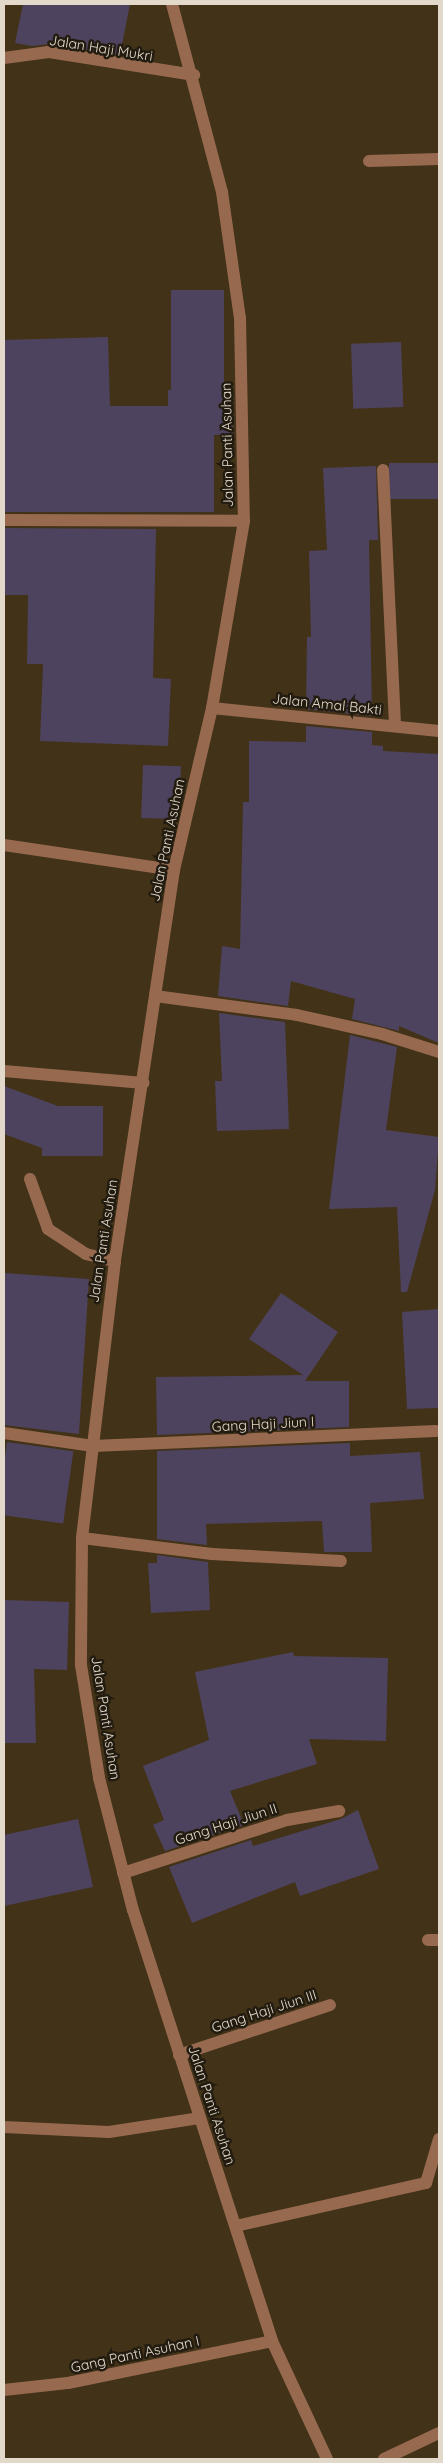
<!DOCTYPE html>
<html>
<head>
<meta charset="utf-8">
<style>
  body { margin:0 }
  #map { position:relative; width:443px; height:2463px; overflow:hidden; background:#423218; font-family:Quicksand,sans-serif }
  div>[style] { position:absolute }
  .building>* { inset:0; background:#4e435e; transform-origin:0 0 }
  .minor>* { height:12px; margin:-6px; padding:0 6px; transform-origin:6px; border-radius:6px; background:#976a50 }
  span { translate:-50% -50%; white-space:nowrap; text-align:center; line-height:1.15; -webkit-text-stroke:5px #221b10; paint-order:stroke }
  .street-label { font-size:14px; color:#e3d9ca }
  .frame { position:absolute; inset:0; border:5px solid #e3d9ca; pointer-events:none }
</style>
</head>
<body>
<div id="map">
  <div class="building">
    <i style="clip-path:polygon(23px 4px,130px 4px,120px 55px,50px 44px,32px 46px,15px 43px)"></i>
    <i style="clip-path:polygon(171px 290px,224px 290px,224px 389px,231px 388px,233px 434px,214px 435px,214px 512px,4px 512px,4px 340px,108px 337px,110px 406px,168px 406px,168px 390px,171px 390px)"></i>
    <i style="left:401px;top:342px;width:65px;height:50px;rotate:88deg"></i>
    <i style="left:439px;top:463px;width:36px;height:50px;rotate:90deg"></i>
    <i style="clip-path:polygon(376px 466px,378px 540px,369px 540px,372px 716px,306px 709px,307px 637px,311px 637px,309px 551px,327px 550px,323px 468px)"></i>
    <i style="clip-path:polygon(4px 528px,156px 529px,153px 678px,171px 679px,168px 746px,40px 741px,43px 664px,27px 664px,28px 595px,4px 595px)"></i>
    <i style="clip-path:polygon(306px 726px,372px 732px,372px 745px,383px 746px,383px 751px,439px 754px,439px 1043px,399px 1026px,399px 1031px,352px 1019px,355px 999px,291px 981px,288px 1006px,218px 996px,222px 946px,240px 949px,243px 802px,249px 802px,249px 741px,306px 742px)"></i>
    <i style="left:143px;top:765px;width:38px;height:53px;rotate:2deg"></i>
    <i style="clip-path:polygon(219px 1013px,285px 1022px,289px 1129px,217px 1131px,215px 1081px,222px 1081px)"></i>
    <i style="clip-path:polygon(350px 1035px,397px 1047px,386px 1130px,439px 1137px,435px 1190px,407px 1292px,401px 1292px,397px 1207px,329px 1209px)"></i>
    <i style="clip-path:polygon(4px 1086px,58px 1106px,103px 1106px,103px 1156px,42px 1156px,42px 1148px,4px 1134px)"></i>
    <i style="clip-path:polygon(4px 1273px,89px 1279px,79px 1434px,4px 1425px)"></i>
    <i style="clip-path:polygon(281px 1293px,338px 1332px,305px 1381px,349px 1381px,349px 1427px,157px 1435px,156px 1377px,303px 1375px,249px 1339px)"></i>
    <i style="clip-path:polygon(439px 1309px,439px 1408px,407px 1409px,402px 1312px)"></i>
    <i style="left:7px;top:1442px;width:67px;height:73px;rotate:8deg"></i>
    <i style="clip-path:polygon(350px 1443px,350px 1456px,420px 1452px,424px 1499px,370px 1503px,372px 1552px,324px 1552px,322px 1521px,206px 1524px,207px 1545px,157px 1539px,157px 1451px)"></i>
    <i style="clip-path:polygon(157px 1555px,208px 1562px,210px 1610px,151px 1613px,148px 1563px,157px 1563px)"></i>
    <i style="clip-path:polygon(4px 1600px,69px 1602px,67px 1670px,34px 1669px,36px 1743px,4px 1743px)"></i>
    <i style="clip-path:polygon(293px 1652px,294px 1656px,388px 1658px,386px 1741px,309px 1739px,317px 1764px,230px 1791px,244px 1825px,165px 1851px,153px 1825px,164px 1820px,143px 1766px,209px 1740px,195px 1672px)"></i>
    <i style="clip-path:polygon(358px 1810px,379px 1869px,300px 1896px,295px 1882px,192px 1923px,169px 1867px,251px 1840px,253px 1846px,341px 1819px)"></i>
    <i style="clip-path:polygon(78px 1819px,93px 1887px,4px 1906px,4px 1835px)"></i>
  </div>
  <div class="minor">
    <i style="left:172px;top:4px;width:195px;rotate:75.1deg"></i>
    <i style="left:222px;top:192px;width:127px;rotate:81.9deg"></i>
    <i style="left:240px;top:318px;width:203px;rotate:88.9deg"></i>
    <i style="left:244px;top:521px;width:190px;rotate:99.7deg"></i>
    <i style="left:212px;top:708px;width:166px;rotate:103.2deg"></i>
    <i style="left:174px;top:870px;width:395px;rotate:98.6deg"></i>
    <i style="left:115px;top:1261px;width:279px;rotate:96.8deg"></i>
    <i style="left:82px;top:1538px;width:127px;rotate:90.5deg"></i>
    <i style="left:81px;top:1665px;width:114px;rotate:80.9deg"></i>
    <i style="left:99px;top:1778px;width:136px;rotate:75.6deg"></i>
    <i style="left:133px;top:1910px;width:453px;rotate:72.1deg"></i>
    <i style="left:272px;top:2341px;width:130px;rotate:65deg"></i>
    <i style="left:4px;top:58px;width:45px;rotate:-7.6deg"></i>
    <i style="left:49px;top:52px;width:147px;rotate:9deg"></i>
    <i style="left:369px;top:161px;width:70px;rotate:-1.6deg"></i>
    <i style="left:383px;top:470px;width:256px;rotate:87.3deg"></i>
    <i style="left:4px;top:520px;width:240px;rotate:0.2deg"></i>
    <i style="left:212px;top:708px;width:228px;rotate:5.8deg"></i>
    <i style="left:4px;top:845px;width:172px;rotate:8.4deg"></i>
    <i style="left:155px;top:996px;width:143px;rotate:7.6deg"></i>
    <i style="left:297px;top:1015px;width:87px;rotate:12.6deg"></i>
    <i style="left:382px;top:1034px;width:60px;rotate:17.5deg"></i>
    <i style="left:4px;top:1071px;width:140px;rotate:4.9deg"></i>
    <i style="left:30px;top:1179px;width:53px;rotate:70.2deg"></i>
    <i style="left:48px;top:1229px;width:45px;rotate:33.3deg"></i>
    <i style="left:86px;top:1254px;width:30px;rotate:14deg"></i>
    <i style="left:4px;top:1433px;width:90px;rotate:8.3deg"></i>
    <i style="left:93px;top:1446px;width:343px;rotate:-2.5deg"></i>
    <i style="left:82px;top:1538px;width:131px;rotate:7deg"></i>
    <i style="left:212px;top:1554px;width:129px;rotate:3.1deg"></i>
    <i style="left:123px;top:1873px;width:172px;rotate:-17.9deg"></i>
    <i style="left:287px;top:1820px;width:53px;rotate:-9.8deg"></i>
    <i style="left:428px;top:1940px;width:11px"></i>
    <i style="left:179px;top:2055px;width:159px;rotate:-18.3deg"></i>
    <i style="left:4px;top:2127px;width:105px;rotate:2.7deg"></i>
    <i style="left:109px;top:2132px;width:91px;rotate:-8.8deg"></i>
    <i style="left:236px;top:2226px;width:195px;rotate:-12.8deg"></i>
    <i style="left:426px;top:2183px;width:46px;rotate:-73.5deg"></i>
    <i style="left:4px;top:2390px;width:64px;rotate:-6.2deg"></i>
    <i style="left:68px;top:2383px;width:208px;rotate:-11.6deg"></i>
    <i style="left:384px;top:2459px;width:61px;rotate:-25.3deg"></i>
  </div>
  <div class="street-label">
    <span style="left:101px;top:48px;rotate:9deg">Jalan Haji Mukri</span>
    <span style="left:227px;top:445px;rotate:-91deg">Jalan Panti Asuhan</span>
    <span style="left:327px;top:704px;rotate:6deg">Jalan Amal Bakti</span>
    <span style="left:167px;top:840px;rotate:-78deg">Jalan Panti Asuhan</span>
    <span style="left:103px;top:1241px;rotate:-81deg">Jalan Panti Asuhan</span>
    <span style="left:263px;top:1424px;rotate:-3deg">Gang Haji Jiun I</span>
    <span style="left:106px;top:1718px;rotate:81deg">Jalan Panti Asuhan</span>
    <span style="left:226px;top:1824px;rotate:-18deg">Gang Haji Jiun II</span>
    <span style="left:264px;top:2011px;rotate:-18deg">Gang Haji Jiun III</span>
    <span style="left:212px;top:2105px;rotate:72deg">Jalan Panti Asuhan</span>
    <span style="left:135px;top:2354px;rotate:-12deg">Gang Panti Asuhan I</span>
  </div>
  <div class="frame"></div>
</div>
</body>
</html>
